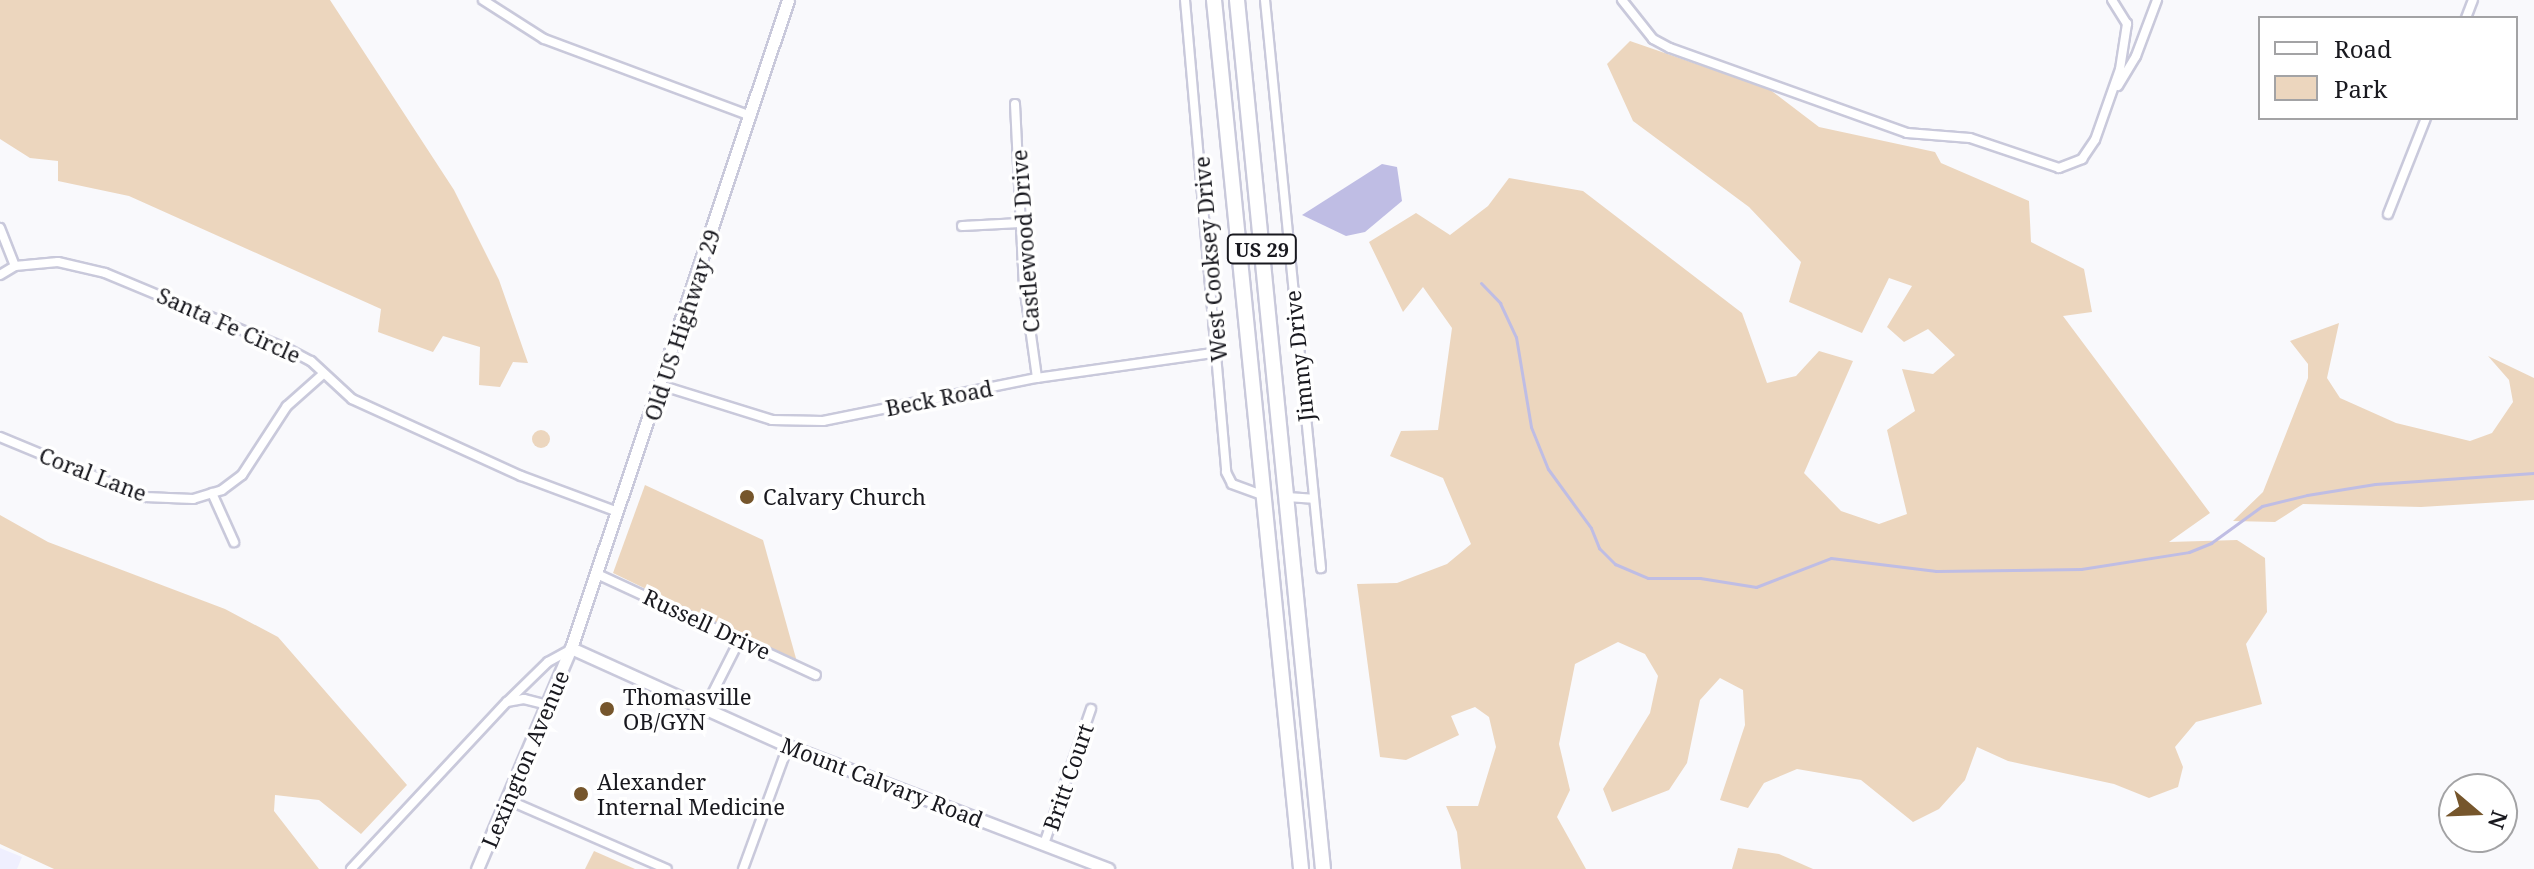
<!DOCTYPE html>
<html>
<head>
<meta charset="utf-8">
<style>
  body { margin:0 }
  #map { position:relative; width:2534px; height:869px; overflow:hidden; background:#f9f9fc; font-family:"Noto Serif",serif }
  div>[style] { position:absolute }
  .built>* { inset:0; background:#efeffe }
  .green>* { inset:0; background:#ecd6be }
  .round { border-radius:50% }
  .water>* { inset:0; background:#bfbde4 }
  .stream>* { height:3px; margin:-1.5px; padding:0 1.5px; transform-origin:1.5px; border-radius:1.5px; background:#bfbde4 }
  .roads { filter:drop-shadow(2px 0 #c9c9db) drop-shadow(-2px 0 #c9c9db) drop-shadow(0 2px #c9c9db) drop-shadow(0 -2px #c9c9db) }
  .street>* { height:8px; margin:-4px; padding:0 4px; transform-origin:4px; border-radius:4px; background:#fff }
  .secondary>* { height:11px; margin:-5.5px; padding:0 5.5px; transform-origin:5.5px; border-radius:5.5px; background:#fff }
  .highway>* { height:14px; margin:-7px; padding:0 7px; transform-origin:7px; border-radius:7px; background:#fff }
  .dots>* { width:22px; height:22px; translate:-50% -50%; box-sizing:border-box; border:4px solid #fff; border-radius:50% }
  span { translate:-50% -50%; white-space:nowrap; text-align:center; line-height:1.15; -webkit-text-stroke:7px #fff; paint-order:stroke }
  .shield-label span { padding:2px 6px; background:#fff; border:2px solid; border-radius:6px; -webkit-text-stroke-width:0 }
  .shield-label { font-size:20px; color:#19191f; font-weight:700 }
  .street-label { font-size:22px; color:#19191f }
  .poi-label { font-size:22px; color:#19191f }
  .left { translate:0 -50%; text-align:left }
  .legend { position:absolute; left:2258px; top:16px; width:260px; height:104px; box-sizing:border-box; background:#fff; border:2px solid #a3a3a5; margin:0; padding:10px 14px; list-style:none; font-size:24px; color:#19191f }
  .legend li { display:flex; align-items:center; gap:16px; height:40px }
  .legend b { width:40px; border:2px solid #a3a3a5 }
  .north { position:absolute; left:2438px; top:773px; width:80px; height:80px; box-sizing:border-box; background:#fff; border:2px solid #a3a3a5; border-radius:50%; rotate:109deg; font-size:22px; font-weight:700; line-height:32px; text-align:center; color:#19191f }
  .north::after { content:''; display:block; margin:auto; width:28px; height:36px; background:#76562c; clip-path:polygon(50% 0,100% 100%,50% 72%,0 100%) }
</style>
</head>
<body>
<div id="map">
  <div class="built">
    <i style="clip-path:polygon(0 848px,22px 857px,17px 869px,0 869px)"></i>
  </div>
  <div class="green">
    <i style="clip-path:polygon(0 0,330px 0,454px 190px,499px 280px,528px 363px,513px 362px,500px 387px,479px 385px,480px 347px,443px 336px,433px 352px,378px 332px,381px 309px,129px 196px,58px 181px,58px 161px,30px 158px,0 139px)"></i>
    <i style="clip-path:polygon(1630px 41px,1769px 89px,1819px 127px,1935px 152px,1941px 163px,2029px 201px,2031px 242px,2084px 269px,2092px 312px,2063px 316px,2210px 513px,2169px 542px,2237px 540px,2265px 558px,2267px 612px,2246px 644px,2262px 704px,2196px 722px,2175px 747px,2183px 767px,2178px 787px,2149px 798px,2114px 784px,2008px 761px,1977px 747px,1965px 780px,1939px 809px,1913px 822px,1861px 780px,1797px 769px,1764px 783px,1748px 808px,1720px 800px,1745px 725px,1743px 690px,1720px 678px,1700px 700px,1687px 763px,1669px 790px,1612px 812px,1603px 789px,1650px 713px,1658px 676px,1645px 654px,1618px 642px,1575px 664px,1559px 744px,1570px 790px,1557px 817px,1586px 869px,1461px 869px,1457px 832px,1446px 806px,1478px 806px,1496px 747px,1489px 717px,1475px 707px,1451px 716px,1459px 735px,1406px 760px,1380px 757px,1357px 584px,1397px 583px,1447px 564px,1471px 544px,1443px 478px,1390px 456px,1401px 431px,1438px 430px,1452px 328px,1423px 287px,1403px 312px,1369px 242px,1416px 213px,1450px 235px,1488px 206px,1509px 178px,1583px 191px,1742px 313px,1767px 383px,1796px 376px,1819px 351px,1853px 361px,1804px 473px,1841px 511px,1879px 524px,1907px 514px,1887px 430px,1915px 411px,1902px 369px,1933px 374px,1955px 355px,1928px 329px,1904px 342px,1887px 327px,1912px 286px,1889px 278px,1862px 333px,1789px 302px,1801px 262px,1749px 207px,1633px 121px,1607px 64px)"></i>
    <i style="clip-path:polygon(2339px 323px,2327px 378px,2340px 398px,2396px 423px,2470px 441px,2492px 433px,2513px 402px,2509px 380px,2488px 356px,2534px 378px,2534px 500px,2421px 507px,2303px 504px,2275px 522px,2233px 521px,2263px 492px,2308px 378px,2308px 364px,2290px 341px)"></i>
    <i class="round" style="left:532px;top:430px;width:18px;height:18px"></i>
    <i style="clip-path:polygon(645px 485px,763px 540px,797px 662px,613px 573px)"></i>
    <i style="clip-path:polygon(0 515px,48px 542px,225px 609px,278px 637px,407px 785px,361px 834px,319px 800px,275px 795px,274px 811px,319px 869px,54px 869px,0 844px)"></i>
    <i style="clip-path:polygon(1738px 848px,1779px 854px,1813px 869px,1732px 869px)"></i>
    <i style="clip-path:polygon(594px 851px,635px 869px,585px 869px)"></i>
  </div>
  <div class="water">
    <i style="clip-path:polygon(1382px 164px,1397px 167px,1402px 201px,1365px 232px,1346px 236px,1302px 215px)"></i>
  </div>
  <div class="stream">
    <i style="left:1481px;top:283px;width:28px;rotate:46deg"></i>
    <i style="left:1500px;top:303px;width:38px;rotate:65deg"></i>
    <i style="left:1516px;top:337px;width:91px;rotate:80.5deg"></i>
    <i style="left:1531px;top:427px;width:45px;rotate:68deg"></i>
    <i style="left:1548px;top:469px;width:73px;rotate:53.9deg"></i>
    <i style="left:1591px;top:528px;width:22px;rotate:68deg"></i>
    <i style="left:1599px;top:548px;width:23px;rotate:45deg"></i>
    <i style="left:1615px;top:564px;width:36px;rotate:23deg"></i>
    <i style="left:1648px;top:578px;width:52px"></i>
    <i style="left:1700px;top:578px;width:57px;rotate:9.1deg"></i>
    <i style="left:1756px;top:587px;width:80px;rotate:-21.1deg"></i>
    <i style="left:1831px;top:558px;width:106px;rotate:7.1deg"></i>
    <i style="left:1936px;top:571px;width:145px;rotate:-0.8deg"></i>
    <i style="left:2081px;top:569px;width:109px;rotate:-8.9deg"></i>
    <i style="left:2189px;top:552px;width:24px;rotate:-22deg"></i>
    <i style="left:2211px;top:543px;width:63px;rotate:-36deg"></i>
    <i style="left:2262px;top:506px;width:46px;rotate:-13.7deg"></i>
    <i style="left:2307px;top:495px;width:69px;rotate:-9.2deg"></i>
    <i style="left:2375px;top:484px;width:159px;rotate:-4deg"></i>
  </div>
  <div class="roads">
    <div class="street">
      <i style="left:483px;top:0;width:72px;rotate:32.6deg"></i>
      <i style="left:544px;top:39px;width:221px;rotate:20.4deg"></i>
      <i style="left:1185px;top:0;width:474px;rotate:85deg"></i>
      <i style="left:1226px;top:472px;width:13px;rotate:63deg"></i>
      <i style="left:1232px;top:484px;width:33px;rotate:20deg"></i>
      <i style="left:1265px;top:0;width:571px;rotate:84.37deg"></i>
      <i style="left:1622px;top:0;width:50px;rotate:51.5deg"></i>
      <i style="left:1653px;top:39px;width:19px;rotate:28deg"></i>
      <i style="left:1670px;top:48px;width:252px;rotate:19.7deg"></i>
      <i style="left:1907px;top:133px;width:63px;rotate:4.5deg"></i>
      <i style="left:1970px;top:138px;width:94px;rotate:18.6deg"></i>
      <i style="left:2059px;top:168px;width:25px;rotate:-21deg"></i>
      <i style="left:2082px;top:159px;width:23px;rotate:-56deg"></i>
      <i style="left:2095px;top:140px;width:75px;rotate:-70.6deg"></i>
      <i style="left:2120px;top:69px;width:46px;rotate:-81.2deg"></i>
      <i style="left:2127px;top:24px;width:28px;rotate:-122deg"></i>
      <i style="left:2466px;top:18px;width:19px;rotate:-69deg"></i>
      <i style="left:2118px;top:86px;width:35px;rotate:-59deg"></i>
      <i style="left:2136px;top:56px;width:60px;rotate:-69.4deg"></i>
      <i style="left:1015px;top:104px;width:181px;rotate:87.2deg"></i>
      <i style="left:1024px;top:285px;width:94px;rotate:82deg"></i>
      <i style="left:2388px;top:214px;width:103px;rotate:-68.4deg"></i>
      <i style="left:962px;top:226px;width:59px;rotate:-2.9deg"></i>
      <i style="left:0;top:228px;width:41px;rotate:68.5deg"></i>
      <i style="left:0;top:275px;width:17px;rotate:-31deg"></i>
      <i style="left:15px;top:266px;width:43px;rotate:-5.3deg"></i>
      <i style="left:58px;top:262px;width:48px;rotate:13.2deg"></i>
      <i style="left:105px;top:273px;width:198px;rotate:22.6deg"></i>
      <i style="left:288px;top:349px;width:26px;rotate:28deg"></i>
      <i style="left:311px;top:361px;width:56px;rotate:42.8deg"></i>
      <i style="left:352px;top:399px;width:186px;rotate:24.5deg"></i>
      <i style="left:521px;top:476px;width:103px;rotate:20.4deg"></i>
      <i style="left:663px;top:386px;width:114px;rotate:17.3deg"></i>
      <i style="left:772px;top:420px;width:51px;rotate:1.1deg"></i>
      <i style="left:823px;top:421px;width:218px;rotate:-11.4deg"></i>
      <i style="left:1037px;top:378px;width:184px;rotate:-8.1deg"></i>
      <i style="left:0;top:437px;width:157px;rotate:22.5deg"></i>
      <i style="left:145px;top:497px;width:48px;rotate:2.4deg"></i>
      <i style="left:193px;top:499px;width:30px;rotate:-17deg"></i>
      <i style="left:222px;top:490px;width:25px;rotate:-37deg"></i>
      <i style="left:242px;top:475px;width:82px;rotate:-56.9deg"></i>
      <i style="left:287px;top:406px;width:48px;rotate:-41.6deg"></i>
      <i style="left:212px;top:493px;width:54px;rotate:65.8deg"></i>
      <i style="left:1287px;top:497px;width:26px;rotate:4deg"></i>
      <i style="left:597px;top:574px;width:241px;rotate:24.8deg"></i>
      <i style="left:508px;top:701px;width:56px;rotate:-44.3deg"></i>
      <i style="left:548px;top:662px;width:26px;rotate:-29deg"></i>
      <i style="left:704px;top:710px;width:80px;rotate:-63.1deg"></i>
      <i style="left:508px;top:800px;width:173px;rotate:23.5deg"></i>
      <i style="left:1044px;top:844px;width:143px;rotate:-70.8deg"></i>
      <i style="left:351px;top:869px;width:229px;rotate:-47deg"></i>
      <i style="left:507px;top:702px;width:17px;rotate:-10deg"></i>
      <i style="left:524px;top:699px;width:25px;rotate:14deg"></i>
      <i style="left:743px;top:869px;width:131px;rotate:-69.9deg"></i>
    </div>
    <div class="secondary">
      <i style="left:571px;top:648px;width:238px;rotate:24.3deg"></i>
      <i style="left:788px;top:746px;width:343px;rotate:21deg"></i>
      <i style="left:477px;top:869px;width:240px;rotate:-67deg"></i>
      <i style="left:571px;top:648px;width:683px;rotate:-71.49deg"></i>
    </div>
    <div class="highway">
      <i style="left:1214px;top:0;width:873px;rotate:84.28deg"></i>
      <i style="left:1237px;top:0;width:873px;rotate:84.35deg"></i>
    </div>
  </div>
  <div class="dots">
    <i style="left:747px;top:497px;background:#76562c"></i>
    <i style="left:607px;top:709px;background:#76562c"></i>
    <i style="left:581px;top:794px;background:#76562c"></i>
  </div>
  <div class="shield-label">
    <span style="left:1262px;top:249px">US 29</span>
  </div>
  <div class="street-label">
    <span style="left:1025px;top:241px;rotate:-94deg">Castlewood Drive</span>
    <span style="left:1210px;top:259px;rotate:-95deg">West Cooksey Drive</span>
    <span style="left:229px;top:325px;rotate:24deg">Santa Fe Circle</span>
    <span style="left:682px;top:325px;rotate:-72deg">Old US Highway 29</span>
    <span style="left:1299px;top:356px;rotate:-96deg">Jimmy Drive</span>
    <span style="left:939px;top:398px;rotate:-11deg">Beck Road</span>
    <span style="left:93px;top:474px;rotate:21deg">Coral Lane</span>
    <span style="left:707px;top:624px;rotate:25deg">Russell Drive</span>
    <span style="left:525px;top:759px;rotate:-67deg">Lexington Avenue</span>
    <span style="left:1068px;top:777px;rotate:-71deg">Britt Court</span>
    <span style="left:882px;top:782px;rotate:21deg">Mount Calvary Road</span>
  </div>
  <div class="poi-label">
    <span class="left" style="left:763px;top:497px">Calvary Church</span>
    <span class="left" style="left:623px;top:709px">Thomasville<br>OB/GYN</span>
    <span class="left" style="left:597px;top:794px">Alexander<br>Internal Medicine</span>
  </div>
  <ul class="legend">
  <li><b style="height:10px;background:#fff"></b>Road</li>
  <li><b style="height:22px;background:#ecd6be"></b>Park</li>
  </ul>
  <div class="north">N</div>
</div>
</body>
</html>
